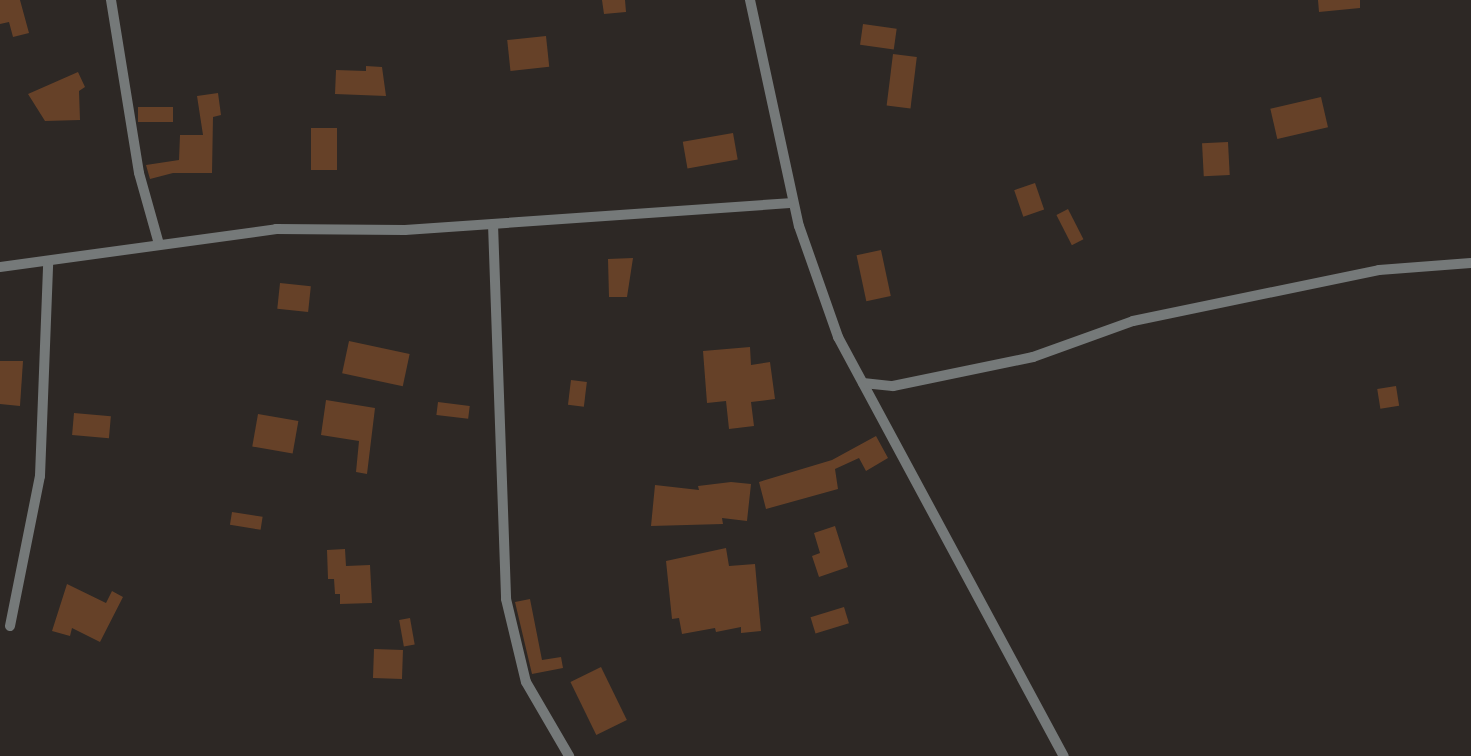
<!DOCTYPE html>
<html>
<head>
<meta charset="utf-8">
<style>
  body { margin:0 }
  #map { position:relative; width:1471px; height:756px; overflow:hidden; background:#2d2825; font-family:"Exo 2",sans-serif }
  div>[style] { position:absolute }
  .building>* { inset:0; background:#664128; transform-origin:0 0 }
  .minor>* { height:10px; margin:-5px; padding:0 5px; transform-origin:5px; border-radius:5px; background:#757979 }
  span { translate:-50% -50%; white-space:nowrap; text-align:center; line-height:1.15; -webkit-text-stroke:7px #231e1b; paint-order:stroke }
</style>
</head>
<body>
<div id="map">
  <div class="building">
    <i style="clip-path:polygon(0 0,20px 0,29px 33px,13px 37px,9px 22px,0 24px)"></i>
    <i style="clip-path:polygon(602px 0,625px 0,626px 12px,604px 14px)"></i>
    <i style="clip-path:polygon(1318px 0,1360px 0,1360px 8px,1319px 12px)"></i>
    <i style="left:863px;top:24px;width:34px;height:21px;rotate:8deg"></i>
    <i style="left:546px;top:36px;width:31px;height:39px;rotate:84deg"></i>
    <i style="left:893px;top:54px;width:24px;height:52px;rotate:7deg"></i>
    <i style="clip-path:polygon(366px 66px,382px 67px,386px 96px,335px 94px,336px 70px,366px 71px)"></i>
    <i style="clip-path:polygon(78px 72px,85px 87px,79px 91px,80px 120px,45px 121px,28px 94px)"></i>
    <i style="clip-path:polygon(218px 93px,221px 115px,213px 117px,212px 173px,173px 173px,150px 179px,146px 165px,179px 160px,180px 135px,203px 135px,197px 96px)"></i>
    <i style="left:1321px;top:97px;width:31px;height:52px;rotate:77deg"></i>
    <i style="left:173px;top:107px;width:15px;height:35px;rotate:90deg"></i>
    <i style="left:311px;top:128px;width:26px;height:42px"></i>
    <i style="left:733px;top:133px;width:27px;height:51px;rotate:80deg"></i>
    <i style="left:1228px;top:142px;width:33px;height:26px;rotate:87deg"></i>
    <i style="left:1035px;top:183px;width:28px;height:22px;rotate:71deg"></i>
    <i style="left:1068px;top:209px;width:34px;height:13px;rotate:63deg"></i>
    <i style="left:881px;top:250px;width:47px;height:25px;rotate:78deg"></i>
    <i style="clip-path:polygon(633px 258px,627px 297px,609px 297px,608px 259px)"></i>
    <i style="left:280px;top:283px;width:31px;height:26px;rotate:6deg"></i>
    <i style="left:349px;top:341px;width:62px;height:33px;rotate:12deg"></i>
    <i style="clip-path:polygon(750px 347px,751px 365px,770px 362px,775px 399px,751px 402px,754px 426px,729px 429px,726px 401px,707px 403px,703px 351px)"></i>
    <i style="clip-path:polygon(0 361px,23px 361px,20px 406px,0 404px)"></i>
    <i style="left:571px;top:380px;width:16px;height:25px;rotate:7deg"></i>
    <i style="left:1396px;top:386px;width:20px;height:19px;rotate:81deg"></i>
    <i style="clip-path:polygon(326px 400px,375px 408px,367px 474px,356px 472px,359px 441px,321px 435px)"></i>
    <i style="left:438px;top:402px;width:32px;height:13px;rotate:7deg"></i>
    <i style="left:74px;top:413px;width:37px;height:22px;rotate:5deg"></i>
    <i style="left:258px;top:414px;width:41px;height:33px;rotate:10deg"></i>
    <i style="clip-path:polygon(876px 436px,888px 458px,866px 471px,859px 458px,835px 469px,838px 489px,766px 509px,759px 482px,832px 460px)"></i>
    <i style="clip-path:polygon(731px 482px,751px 484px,747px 521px,722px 518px,723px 524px,651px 526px,655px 485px,699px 490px,698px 486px)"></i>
    <i style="left:232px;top:512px;width:31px;height:13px;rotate:9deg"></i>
    <i style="clip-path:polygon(835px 526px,848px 567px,819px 577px,812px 556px,820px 553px,814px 533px)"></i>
    <i style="clip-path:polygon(726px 548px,729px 566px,755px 564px,761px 631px,741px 633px,741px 627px,716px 632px,715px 628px,682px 634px,679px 618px,672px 619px,666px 561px)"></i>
    <i style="clip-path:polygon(345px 549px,346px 566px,370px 565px,372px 603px,340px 604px,340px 594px,335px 594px,334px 579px,328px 579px,327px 550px)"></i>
    <i style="clip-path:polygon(67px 584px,106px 603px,112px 591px,123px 597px,100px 642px,72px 628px,70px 636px,52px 631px)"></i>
    <i style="clip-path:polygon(530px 599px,542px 660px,561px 657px,563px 668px,532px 674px,515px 602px)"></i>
    <i style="left:844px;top:607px;width:17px;height:35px;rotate:73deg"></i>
    <i style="left:410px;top:618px;width:27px;height:11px;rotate:80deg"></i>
    <i style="left:374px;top:649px;width:29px;height:29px;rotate:2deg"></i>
    <i style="left:601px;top:667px;width:59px;height:34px;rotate:64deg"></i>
  </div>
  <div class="minor">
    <i style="left:111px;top:0;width:175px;rotate:80.8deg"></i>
    <i style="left:139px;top:173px;width:74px;rotate:74.3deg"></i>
    <i style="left:750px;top:0;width:231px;rotate:77.8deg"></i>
    <i style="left:799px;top:226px;width:118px;rotate:70.6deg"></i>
    <i style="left:838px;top:337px;width:476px;rotate:61.7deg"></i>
    <i style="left:493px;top:224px;width:375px;rotate:88deg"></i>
    <i style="left:506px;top:599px;width:85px;rotate:76.5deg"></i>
    <i style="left:526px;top:682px;width:86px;rotate:59.8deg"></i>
    <i style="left:0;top:267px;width:279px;rotate:-7.8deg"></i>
    <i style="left:276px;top:229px;width:129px;rotate:0.4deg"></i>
    <i style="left:405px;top:230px;width:389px;rotate:-4deg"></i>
    <i style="left:863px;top:383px;width:30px;rotate:6deg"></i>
    <i style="left:893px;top:386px;width:143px;rotate:-11.7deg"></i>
    <i style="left:1033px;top:357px;width:106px;rotate:-19.8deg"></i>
    <i style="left:1133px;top:321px;width:251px;rotate:-11.7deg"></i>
    <i style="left:1379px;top:270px;width:92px;rotate:-4.4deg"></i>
    <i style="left:10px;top:626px;width:153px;rotate:-78.7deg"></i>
    <i style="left:40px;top:476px;width:213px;rotate:-87.8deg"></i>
  </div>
</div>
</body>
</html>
